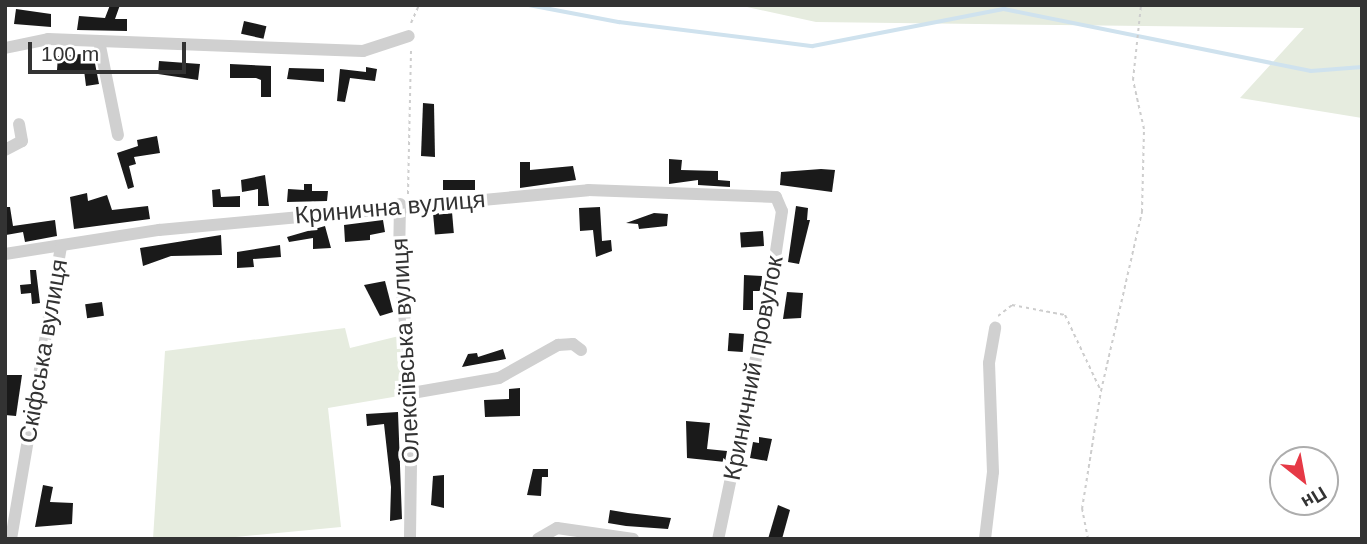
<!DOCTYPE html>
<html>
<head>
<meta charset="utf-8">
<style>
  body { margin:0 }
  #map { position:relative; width:1367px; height:544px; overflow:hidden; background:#fff; font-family:Helvetica,sans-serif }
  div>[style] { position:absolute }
  .green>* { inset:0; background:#e6ecdf }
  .stream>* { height:3.5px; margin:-1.75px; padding:0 1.75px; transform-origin:1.75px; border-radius:1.75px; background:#cfe2ee }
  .building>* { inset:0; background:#1a1a1a; transform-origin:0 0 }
  .path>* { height:2px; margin-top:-1px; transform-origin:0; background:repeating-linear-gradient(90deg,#cdcdcd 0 3.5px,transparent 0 7px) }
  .minor>* { height:12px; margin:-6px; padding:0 6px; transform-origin:6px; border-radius:6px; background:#d0d0d0 }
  span { translate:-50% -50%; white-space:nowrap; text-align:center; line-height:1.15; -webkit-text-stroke:7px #fff; paint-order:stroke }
  .street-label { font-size:24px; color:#333 }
  .frame { position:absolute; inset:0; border:7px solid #333; pointer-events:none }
  .north { position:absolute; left:1269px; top:446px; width:70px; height:70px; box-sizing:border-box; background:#fff; border:2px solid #adadad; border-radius:50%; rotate:149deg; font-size:19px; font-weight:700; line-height:28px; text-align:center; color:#333 }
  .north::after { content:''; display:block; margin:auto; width:24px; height:32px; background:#e63946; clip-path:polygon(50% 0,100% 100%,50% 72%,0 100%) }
  .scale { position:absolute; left:28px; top:42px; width:158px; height:32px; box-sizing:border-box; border:4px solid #333; border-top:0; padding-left:9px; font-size:21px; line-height:24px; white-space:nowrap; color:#333; -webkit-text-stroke:5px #fff; paint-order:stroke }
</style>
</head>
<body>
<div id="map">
  <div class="green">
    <i style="clip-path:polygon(738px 5px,1362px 5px,1362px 118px,1240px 98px,1304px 28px,816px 22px)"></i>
    <i style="clip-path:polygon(345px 328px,350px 348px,399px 336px,405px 395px,328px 408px,341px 527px,215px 539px,153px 539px,165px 351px)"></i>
  </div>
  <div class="stream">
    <i style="left:529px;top:5px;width:92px;rotate:10.7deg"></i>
    <i style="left:619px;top:22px;width:195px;rotate:7.1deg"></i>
    <i style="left:813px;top:46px;width:195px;rotate:-11deg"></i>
    <i style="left:1004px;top:9px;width:313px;rotate:11.4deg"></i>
    <i style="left:1311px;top:71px;width:51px;rotate:-4.5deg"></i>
  </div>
  <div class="building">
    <i style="clip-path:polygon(110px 5px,120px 5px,115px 19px,127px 19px,127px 31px,77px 30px,79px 16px,105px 18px)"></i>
    <i style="clip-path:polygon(16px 9px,51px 14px,51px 27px,14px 24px)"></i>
    <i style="left:244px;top:21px;width:23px;height:13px;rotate:13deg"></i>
    <i style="clip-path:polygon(93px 53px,99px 84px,86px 86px,84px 70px,57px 70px,58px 56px)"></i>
    <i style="clip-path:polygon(159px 61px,200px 64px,198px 80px,158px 74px)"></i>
    <i style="clip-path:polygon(230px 64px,271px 66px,271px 97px,261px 97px,261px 80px,256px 78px,230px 78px)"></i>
    <i style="clip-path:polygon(366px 67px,377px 69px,375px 81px,350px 78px,345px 102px,337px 101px,340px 69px,366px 72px)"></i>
    <i style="clip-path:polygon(289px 68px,324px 69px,324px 82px,287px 79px)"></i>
    <i style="clip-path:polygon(423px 103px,434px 104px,435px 157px,421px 156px)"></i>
    <i style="clip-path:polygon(157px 136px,160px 153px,134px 157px,136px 164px,129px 166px,134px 187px,128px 189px,117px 153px,138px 146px,137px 140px)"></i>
    <i style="clip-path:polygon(669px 159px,682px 160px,681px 170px,718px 171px,718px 180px,730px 181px,730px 187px,698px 185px,698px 180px,669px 184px)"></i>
    <i style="clip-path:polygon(520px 162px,530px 162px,530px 170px,573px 166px,576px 180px,520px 188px)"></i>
    <i style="clip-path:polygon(821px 169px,835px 170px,832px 192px,780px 185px,781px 172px)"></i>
    <i style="clip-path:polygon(265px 175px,269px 206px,258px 206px,258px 189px,242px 192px,241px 180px)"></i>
    <i style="left:475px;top:180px;width:10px;height:32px;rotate:90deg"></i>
    <i style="clip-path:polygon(304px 184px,312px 184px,312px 191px,328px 191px,327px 201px,287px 202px,288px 189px,304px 190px)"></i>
    <i style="clip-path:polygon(220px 189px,221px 197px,240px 196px,240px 207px,213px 207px,212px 190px)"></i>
    <i style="clip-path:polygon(87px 193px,88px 201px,107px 195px,112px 210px,148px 206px,150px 219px,74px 229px,70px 197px)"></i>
    <i style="clip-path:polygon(796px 206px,808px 208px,807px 220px,810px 220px,799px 264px,788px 262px)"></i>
    <i style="clip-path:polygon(5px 207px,10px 207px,13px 226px,55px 220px,57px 236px,25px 242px,23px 232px,6px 235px)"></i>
    <i style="clip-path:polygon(600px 207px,602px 241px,611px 240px,612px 251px,596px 257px,593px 230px,580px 231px,579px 208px)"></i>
    <i style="left:452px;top:212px;width:21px;height:19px;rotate:85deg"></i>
    <i style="clip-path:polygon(654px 213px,668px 214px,667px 226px,639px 229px,638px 224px,626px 223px)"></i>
    <i style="clip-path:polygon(383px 220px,385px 232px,370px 235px,370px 240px,345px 242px,344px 225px)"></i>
    <i style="clip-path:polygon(325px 226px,331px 248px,313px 249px,313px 238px,289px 242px,287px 237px)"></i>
    <i style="left:763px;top:231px;width:15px;height:23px;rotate:86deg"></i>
    <i style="clip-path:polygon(221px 235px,222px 255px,171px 256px,143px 266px,140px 248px)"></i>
    <i style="clip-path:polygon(280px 245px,281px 257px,253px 259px,254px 267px,237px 268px,237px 252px)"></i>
    <i style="clip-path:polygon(30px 270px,36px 270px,40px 303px,32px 304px,31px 293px,21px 294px,20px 285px,31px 284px)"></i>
    <i style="clip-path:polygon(744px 275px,762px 276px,761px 291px,753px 291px,753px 310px,743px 310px)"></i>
    <i style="clip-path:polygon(385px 281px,393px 312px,380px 316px,364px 285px)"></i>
    <i style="clip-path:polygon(787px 292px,803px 293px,801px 318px,783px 319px)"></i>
    <i style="left:102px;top:302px;width:14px;height:17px;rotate:82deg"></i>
    <i style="left:729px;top:333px;width:15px;height:18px;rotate:4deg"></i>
    <i style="clip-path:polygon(503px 349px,506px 359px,462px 367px,468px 354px,477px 353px,478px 357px)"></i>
    <i style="clip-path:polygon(7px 375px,22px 375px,16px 416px,5px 415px)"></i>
    <i style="clip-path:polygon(520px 388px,520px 416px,485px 417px,484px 400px,509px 399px,509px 389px)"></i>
    <i style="clip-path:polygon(398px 412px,402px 519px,390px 521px,391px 487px,384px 424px,367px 426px,366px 414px)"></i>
    <i style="clip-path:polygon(686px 421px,710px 423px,707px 449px,727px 451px,725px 462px,687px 458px)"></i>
    <i style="clip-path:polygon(759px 437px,772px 439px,767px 461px,750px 458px,753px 442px,759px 443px)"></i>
    <i style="clip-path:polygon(533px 469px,548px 469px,548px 477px,542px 477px,541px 496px,527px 495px)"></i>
    <i style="clip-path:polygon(444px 475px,444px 508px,431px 505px,433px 476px)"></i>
    <i style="clip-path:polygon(43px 485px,53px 487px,50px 502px,73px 503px,72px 524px,35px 527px)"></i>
    <i style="clip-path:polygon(778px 505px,790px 510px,782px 539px,768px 539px)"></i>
    <i style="clip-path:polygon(610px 510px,628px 513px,671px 518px,668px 529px,626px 526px,608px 523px)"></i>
  </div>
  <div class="path">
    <i style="left:411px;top:23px;width:20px;rotate:-66deg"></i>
    <i style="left:408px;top:194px;width:145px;rotate:-88.8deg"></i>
    <i style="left:998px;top:316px;width:18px;rotate:-38deg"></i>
    <i style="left:1012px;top:305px;width:54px;rotate:10.7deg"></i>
    <i style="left:1065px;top:315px;width:84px;rotate:64.7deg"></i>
    <i style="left:1088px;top:539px;width:31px;rotate:-101deg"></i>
    <i style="left:1082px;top:509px;width:120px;rotate:-80.9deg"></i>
    <i style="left:1101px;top:391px;width:184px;rotate:-77.1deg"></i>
    <i style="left:1142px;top:212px;width:83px;rotate:-88.6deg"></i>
    <i style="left:1144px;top:129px;width:50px;rotate:-102.7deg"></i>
    <i style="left:1133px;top:80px;width:75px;rotate:-83.9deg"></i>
  </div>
  <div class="minor">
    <i style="left:99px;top:41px;width:96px;rotate:78.6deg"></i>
    <i style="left:5px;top:48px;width:44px;rotate:-11.8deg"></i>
    <i style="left:48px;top:39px;width:315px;rotate:2.2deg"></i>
    <i style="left:363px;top:51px;width:48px;rotate:-18.1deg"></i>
    <i style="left:5px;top:150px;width:19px;rotate:-28deg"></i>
    <i style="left:22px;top:141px;width:17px;rotate:-100deg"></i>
    <i style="left:400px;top:204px;width:60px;rotate:91deg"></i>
    <i style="left:399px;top:264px;width:130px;rotate:84.2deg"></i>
    <i style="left:412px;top:393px;width:146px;rotate:90.8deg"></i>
    <i style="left:5px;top:254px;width:156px;rotate:-8.9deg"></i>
    <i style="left:159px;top:230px;width:431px;rotate:-5.3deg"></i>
    <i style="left:588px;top:190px;width:188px;rotate:2.1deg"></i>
    <i style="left:776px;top:197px;width:15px;rotate:67deg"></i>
    <i style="left:782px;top:211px;width:81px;rotate:98.5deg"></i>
    <i style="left:770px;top:291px;width:253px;rotate:101.8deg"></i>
    <i style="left:412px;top:393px;width:88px;rotate:-9.8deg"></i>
    <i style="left:499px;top:378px;width:68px;rotate:-29.2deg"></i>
    <i style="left:558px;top:345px;width:15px;rotate:-4deg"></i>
    <i style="left:573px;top:344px;width:10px;rotate:37deg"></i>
    <i style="left:11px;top:539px;width:296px;rotate:-80.3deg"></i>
    <i style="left:538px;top:539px;width:22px;rotate:-30deg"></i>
    <i style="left:557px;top:528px;width:77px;rotate:8.2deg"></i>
    <i style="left:985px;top:539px;width:67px;rotate:-83.2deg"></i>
    <i style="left:993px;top:472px;width:109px;rotate:-92.1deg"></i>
    <i style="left:989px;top:363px;width:36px;rotate:-80deg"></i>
  </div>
  <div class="street-label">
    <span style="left:390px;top:207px;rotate:-5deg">Кринична вулиця</span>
    <span style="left:43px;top:351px;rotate:-80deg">Скіфська вулиця</span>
    <span style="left:405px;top:351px;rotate:-93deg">Олексіївська вулиця</span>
    <span style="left:753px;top:368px;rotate:-79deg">Криничний провулок</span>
  </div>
  <div class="frame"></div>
  <div class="north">Пн</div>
  <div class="scale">100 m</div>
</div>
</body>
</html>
